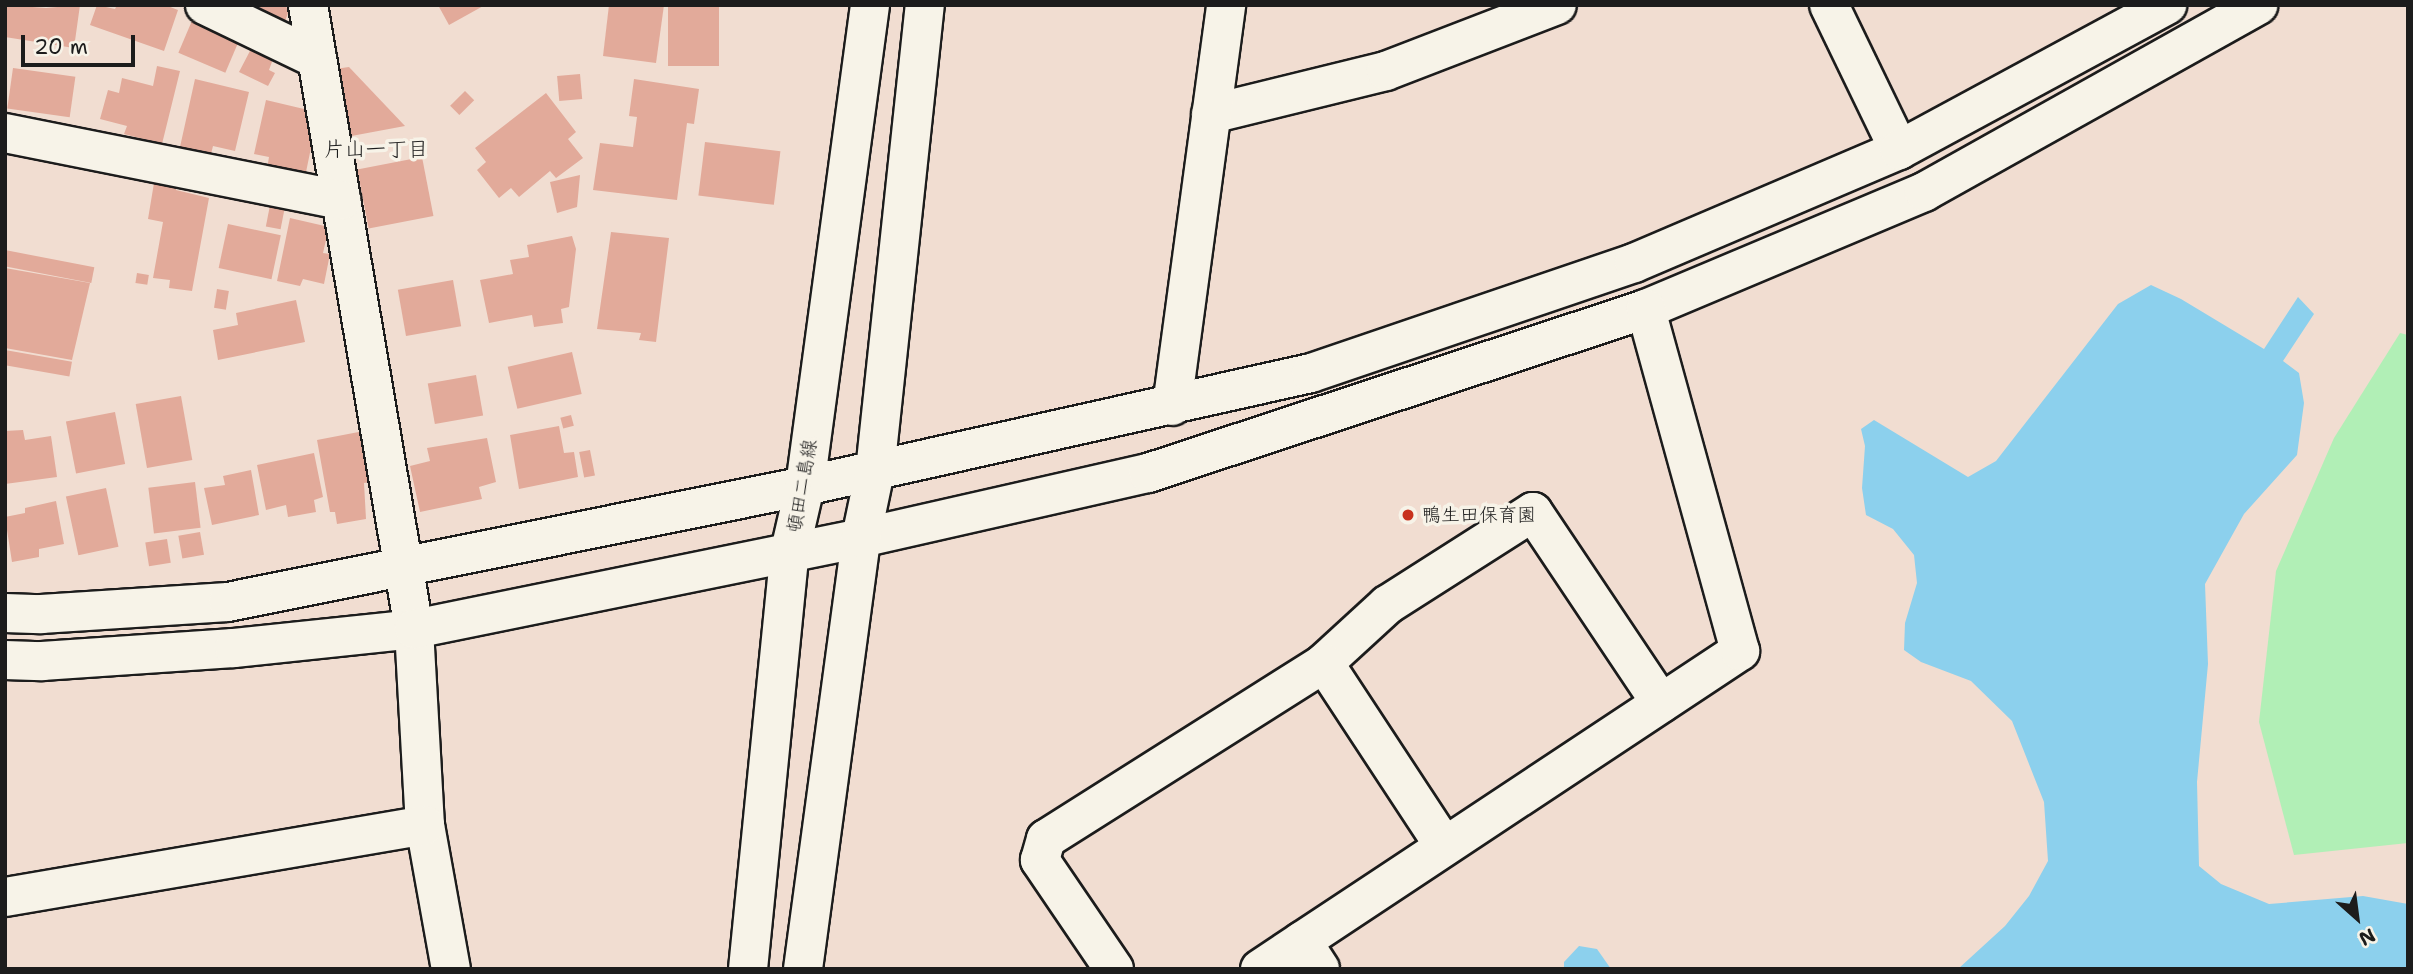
<!DOCTYPE html>
<html>
<head>
<meta charset="utf-8">
<style>
  body { margin:0 }
  #map { position:relative; width:2413px; height:974px; overflow:hidden; background:#f1ddd1; font-family:"Shantell Sans","Klee One",sans-serif }
  div>[style] { position:absolute }
  .green>* { inset:0; background:#b1efb6 }
  .water>* { inset:0; background:#8cd0ed }
  .building>* { inset:0; background:#e2aa9a; transform-origin:0 0 }
  .roads { filter:drop-shadow(2px 0 #1c1c1c) drop-shadow(-2px 0 #1c1c1c) drop-shadow(0 2px #1c1c1c) drop-shadow(0 -2px #1c1c1c) }
  .minor>* { height:38px; margin:-19px; padding:0 19px; transform-origin:19px; border-radius:19px; background:#f7f3e8 }
  .major>* { height:38px; margin:-19px; padding:0 19px; transform-origin:19px; border-radius:19px; background:#f7f3e8 }
  .dots>* { width:19px; height:19px; translate:-50% -50%; box-sizing:border-box; border:4px solid #f7f3e8; border-radius:50% }
  span { translate:-50% -50%; white-space:nowrap; text-align:center; line-height:1.15; -webkit-text-stroke:7px #f7f3e8; paint-order:stroke }
  .street-label { font-size:19px; color:#1c1c1c }
  .poi-label { font-size:19px; color:#1c1c1c }
  .left { translate:0 -50%; text-align:left }
  .neighbourhood-label { font-size:21px; color:#1c1c1c }
  .frame { position:absolute; inset:0; border:7px solid #1c1c1c; pointer-events:none }
  .north { position:absolute; left:2322px; top:883px; width:70px; height:70px; -webkit-text-stroke:5px #f7f3e8; paint-order:stroke; rotate:152deg; font-size:19px; font-weight:700; line-height:28px; text-align:center; color:#1c1c1c }
  .north::after { content:''; display:block; margin:auto; width:24px; height:32px; background:#1c1c1c; clip-path:polygon(50% 0,100% 100%,50% 72%,0 100%) }
  .scale { position:absolute; left:21px; top:35px; width:114px; height:32px; box-sizing:border-box; border:4px solid #1c1c1c; border-top:0; padding-left:9px; font-size:21px; line-height:24px; white-space:nowrap; color:#1c1c1c; -webkit-text-stroke:5px #f7f3e8; paint-order:stroke }
</style>
</head>
<body>
<div id="map">
  <div class="green">
    <i style="clip-path:polygon(2400px 333px,2408px 335px,2408px 843px,2294px 855px,2259px 722px,2276px 571px,2334px 438px)"></i>
  </div>
  <div class="water">
    <i style="clip-path:polygon(2151px 285px,2181px 299px,2264px 349px,2298px 297px,2314px 314px,2283px 361px,2299px 373px,2304px 403px,2297px 455px,2244px 514px,2205px 584px,2208px 664px,2197px 782px,2199px 866px,2221px 884px,2269px 904px,2363px 896px,2408px 904px,2408px 969px,1958px 969px,2005px 926px,2029px 896px,2048px 861px,2044px 802px,2012px 721px,1971px 681px,1921px 662px,1904px 650px,1905px 623px,1917px 583px,1914px 555px,1893px 529px,1866px 515px,1862px 488px,1865px 446px,1861px 429px,1874px 420px,1968px 477px,1996px 461px,2118px 304px)"></i>
    <i style="clip-path:polygon(1579px 946px,1597px 949px,1611px 969px,1564px 969px,1564px 962px)"></i>
  </div>
  <div class="building">
    <i style="clip-path:polygon(5px 5px,46px 8px,80px 5px,74px 48px,5px 37px)"></i>
    <i style="clip-path:polygon(97px 5px,115px 9px,117px 5px,165px 5px,178px 10px,164px 51px,90px 25px)"></i>
    <i style="clip-path:polygon(244px 5px,286px 5px,288px 13px,284px 24px)"></i>
    <i style="clip-path:polygon(438px 5px,485px 5px,449px 25px)"></i>
    <i style="clip-path:polygon(609px 5px,664px 5px,656px 63px,603px 56px)"></i>
    <i style="left:668px;top:5px;width:51px;height:61px"></i>
    <i style="left:194px;top:16px;width:51px;height:40px;rotate:23deg"></i>
    <i style="clip-path:polygon(251px 49px,273px 59px,269px 70px,275px 73px,268px 86px,239px 72px)"></i>
    <i style="clip-path:polygon(157px 66px,180px 71px,162px 144px,124px 134px,127px 126px,100px 119px,108px 90px,119px 93px,122px 78px,153px 86px)"></i>
    <i style="clip-path:polygon(349px 67px,405px 126px,346px 137px,335px 69px)"></i>
    <i style="left:13px;top:68px;width:63px;height:41px;rotate:8deg"></i>
    <i style="left:580px;top:74px;width:25px;height:23px;rotate:85deg"></i>
    <i style="clip-path:polygon(195px 79px,249px 92px,235px 151px,213px 146px,211px 154px,180px 147px)"></i>
    <i style="clip-path:polygon(634px 79px,699px 89px,694px 124px,687px 123px,677px 200px,593px 190px,600px 143px,633px 147px,637px 117px,629px 116px)"></i>
    <i style="left:465px;top:91px;width:13px;height:21px;rotate:45deg"></i>
    <i style="clip-path:polygon(546px 93px,576px 132px,568px 139px,583px 158px,556px 178px,550px 171px,519px 197px,511px 188px,499px 198px,477px 170px,486px 162px,475px 148px)"></i>
    <i style="clip-path:polygon(266px 100px,304px 109px,313px 138px,305px 177px,267px 169px,269px 157px,254px 154px)"></i>
    <i style="left:705px;top:142px;width:76px;height:54px;rotate:7deg"></i>
    <i style="left:422px;top:157px;width:60px;height:66px;rotate:79deg"></i>
    <i style="clip-path:polygon(580px 175px,577px 207px,557px 213px,550px 182px)"></i>
    <i style="clip-path:polygon(155px 177px,177px 182px,176px 190px,209px 198px,192px 291px,169px 288px,170px 280px,153px 278px,163px 222px,148px 219px)"></i>
    <i style="left:271px;top:200px;width:15px;height:27px;rotate:11deg"></i>
    <i style="clip-path:polygon(290px 218px,329px 227px,323px 253px,330px 254px,324px 284px,303px 279px,300px 286px,277px 281px)"></i>
    <i style="left:228px;top:224px;width:54px;height:45px;rotate:12deg"></i>
    <i style="clip-path:polygon(611px 232px,669px 238px,656px 342px,639px 340px,641px 333px,597px 329px)"></i>
    <i style="clip-path:polygon(572px 236px,576px 249px,569px 307px,561px 309px,563px 323px,534px 327px,532px 315px,489px 323px,480px 280px,513px 274px,510px 260px,529px 257px,527px 245px)"></i>
    <i style="left:5px;top:250px;width:91px;height:16px;rotate:11deg"></i>
    <i style="clip-path:polygon(5px 268px,90px 283px,72px 360px,5px 348px)"></i>
    <i style="left:137px;top:273px;width:12px;height:10px;rotate:9deg"></i>
    <i style="left:453px;top:280px;width:47px;height:56px;rotate:80deg"></i>
    <i style="left:217px;top:289px;width:12px;height:19px;rotate:9deg"></i>
    <i style="clip-path:polygon(296px 300px,305px 342px,218px 360px,213px 330px,238px 325px,236px 313px)"></i>
    <i style="left:5px;top:350px;width:68px;height:15px;rotate:10deg"></i>
    <i style="left:572px;top:352px;width:43px;height:66px;rotate:77deg"></i>
    <i style="left:476px;top:375px;width:41px;height:49px;rotate:80deg"></i>
    <i style="left:181px;top:396px;width:65px;height:46px;rotate:80deg"></i>
    <i style="left:115px;top:412px;width:53px;height:50px;rotate:79deg"></i>
    <i style="left:571px;top:415px;width:11px;height:11px;rotate:75deg"></i>
    <i style="clip-path:polygon(559px 426px,564px 453px,574px 452px,578px 477px,519px 489px,510px 435px)"></i>
    <i style="clip-path:polygon(23px 430px,25px 440px,51px 436px,57px 477px,5px 484px,5px 431px)"></i>
    <i style="clip-path:polygon(369px 430px,378px 481px,364px 483px,366px 519px,337px 524px,335px 512px,330px 512px,317px 440px)"></i>
    <i style="clip-path:polygon(487px 438px,496px 482px,479px 487px,482px 499px,420px 512px,410px 466px,430px 461px,427px 448px)"></i>
    <i style="left:590px;top:450px;width:26px;height:11px;rotate:79deg"></i>
    <i style="clip-path:polygon(314px 453px,323px 497px,314px 500px,316px 512px,288px 517px,286px 505px,266px 510px,257px 465px)"></i>
    <i style="clip-path:polygon(251px 470px,259px 515px,212px 525px,204px 488px,225px 485px,223px 476px)"></i>
    <i style="left:195px;top:482px;width:46px;height:47px;rotate:83deg"></i>
    <i style="left:106px;top:488px;width:60px;height:41px;rotate:78deg"></i>
    <i style="clip-path:polygon(56px 501px,64px 544px,39px 549px,39px 557px,12px 562px,5px 517px,25px 513px,25px 508px)"></i>
    <i style="left:200px;top:532px;width:23px;height:22px;rotate:80deg"></i>
    <i style="left:167px;top:539px;width:24px;height:22px;rotate:81deg"></i>
  </div>
  <div class="roads">
    <div class="minor">
      <i style="left:205px;top:5px;width:124px;rotate:25.7deg"></i>
      <i style="left:308px;top:5px;width:633px;rotate:80.36deg"></i>
      <i style="left:414px;top:629px;width:196px;rotate:86.8deg"></i>
      <i style="left:425px;top:825px;width:146px;rotate:79.8deg"></i>
      <i style="left:1829px;top:5px;width:161px;rotate:64.2deg"></i>
      <i style="left:1211px;top:114px;width:180px;rotate:-13.8deg"></i>
      <i style="left:1386px;top:71px;width:183px;rotate:-21.1deg"></i>
      <i style="left:5px;top:133px;width:343px;rotate:11.3deg"></i>
      <i style="left:1172px;top:406px;width:405px;rotate:-82.3deg"></i>
      <i style="left:5px;top:613px;width:36px;rotate:2deg"></i>
      <i style="left:41px;top:614px;width:187px;rotate:-3.7deg"></i>
      <i style="left:228px;top:602px;width:589px;rotate:-11.37deg"></i>
      <i style="left:805px;top:486px;width:518px;rotate:-12.59deg"></i>
      <i style="left:1311px;top:373px;width:341px;rotate:-18.8deg"></i>
      <i style="left:1634px;top:263px;width:288px;rotate:-23.1deg"></i>
      <i style="left:1899px;top:150px;width:305px;rotate:-28.4deg"></i>
      <i style="left:5px;top:660px;width:37px;rotate:2deg"></i>
      <i style="left:42px;top:661px;width:192px;rotate:-3.9deg"></i>
      <i style="left:234px;top:648px;width:181px;rotate:-6deg"></i>
      <i style="left:414px;top:629px;width:456px;rotate:-11.5deg"></i>
      <i style="left:861px;top:538px;width:294px;rotate:-12.8deg"></i>
      <i style="left:1148px;top:473px;width:524px;rotate:-18.23deg"></i>
      <i style="left:1646px;top:309px;width:302px;rotate:-22.8deg"></i>
      <i style="left:1924px;top:192px;width:383px;rotate:-29.2deg"></i>
      <i style="left:1324px;top:663px;width:86px;rotate:-42.6deg"></i>
      <i style="left:1387px;top:605px;width:173px;rotate:-32.5deg"></i>
      <i style="left:1533px;top:512px;width:230px;rotate:56.2deg"></i>
      <i style="left:5px;top:897px;width:426px;rotate:-9.7deg"></i>
      <i style="left:1302px;top:941px;width:33px;rotate:57deg"></i>
      <i style="left:1114px;top:969px;width:132px;rotate:-124.2deg"></i>
      <i style="left:1040px;top:860px;width:22px;rotate:-74deg"></i>
      <i style="left:1046px;top:839px;width:329px;rotate:-32.3deg"></i>
      <i style="left:1324px;top:663px;width:219px;rotate:56.7deg"></i>
      <i style="left:1260px;top:969px;width:576px;rotate:-33.52deg"></i>
      <i style="left:1740px;top:651px;width:355px;rotate:-105.4deg"></i>
    </div>
    <div class="major">
      <i style="left:748px;top:969px;width:420px;rotate:-84.3deg"></i>
      <i style="left:790px;top:551px;width:67px;rotate:-77deg"></i>
      <i style="left:805px;top:486px;width:485px;rotate:-82.3deg"></i>
      <i style="left:803px;top:969px;width:435px;rotate:-82.3deg"></i>
      <i style="left:861px;top:538px;width:68px;rotate:-78.2deg"></i>
      <i style="left:875px;top:471px;width:469px;rotate:-83.9deg"></i>
    </div>
  </div>
  <div class="dots">
    <i style="left:1408px;top:515px;background:#c8321e"></i>
  </div>
  <div class="street-label">
    <span style="left:802px;top:486px;rotate:-80deg">頓田二島線</span>
  </div>
  <div class="poi-label">
    <span class="left" style="left:1422px;top:515px">鴨生田保育園</span>
  </div>
  <div class="neighbourhood-label">
    <span style="left:376px;top:149px">片山一丁目</span>
  </div>
  <div class="frame"></div>
  <div class="north">N</div>
  <div class="scale">20 m</div>
</div>
</body>
</html>
